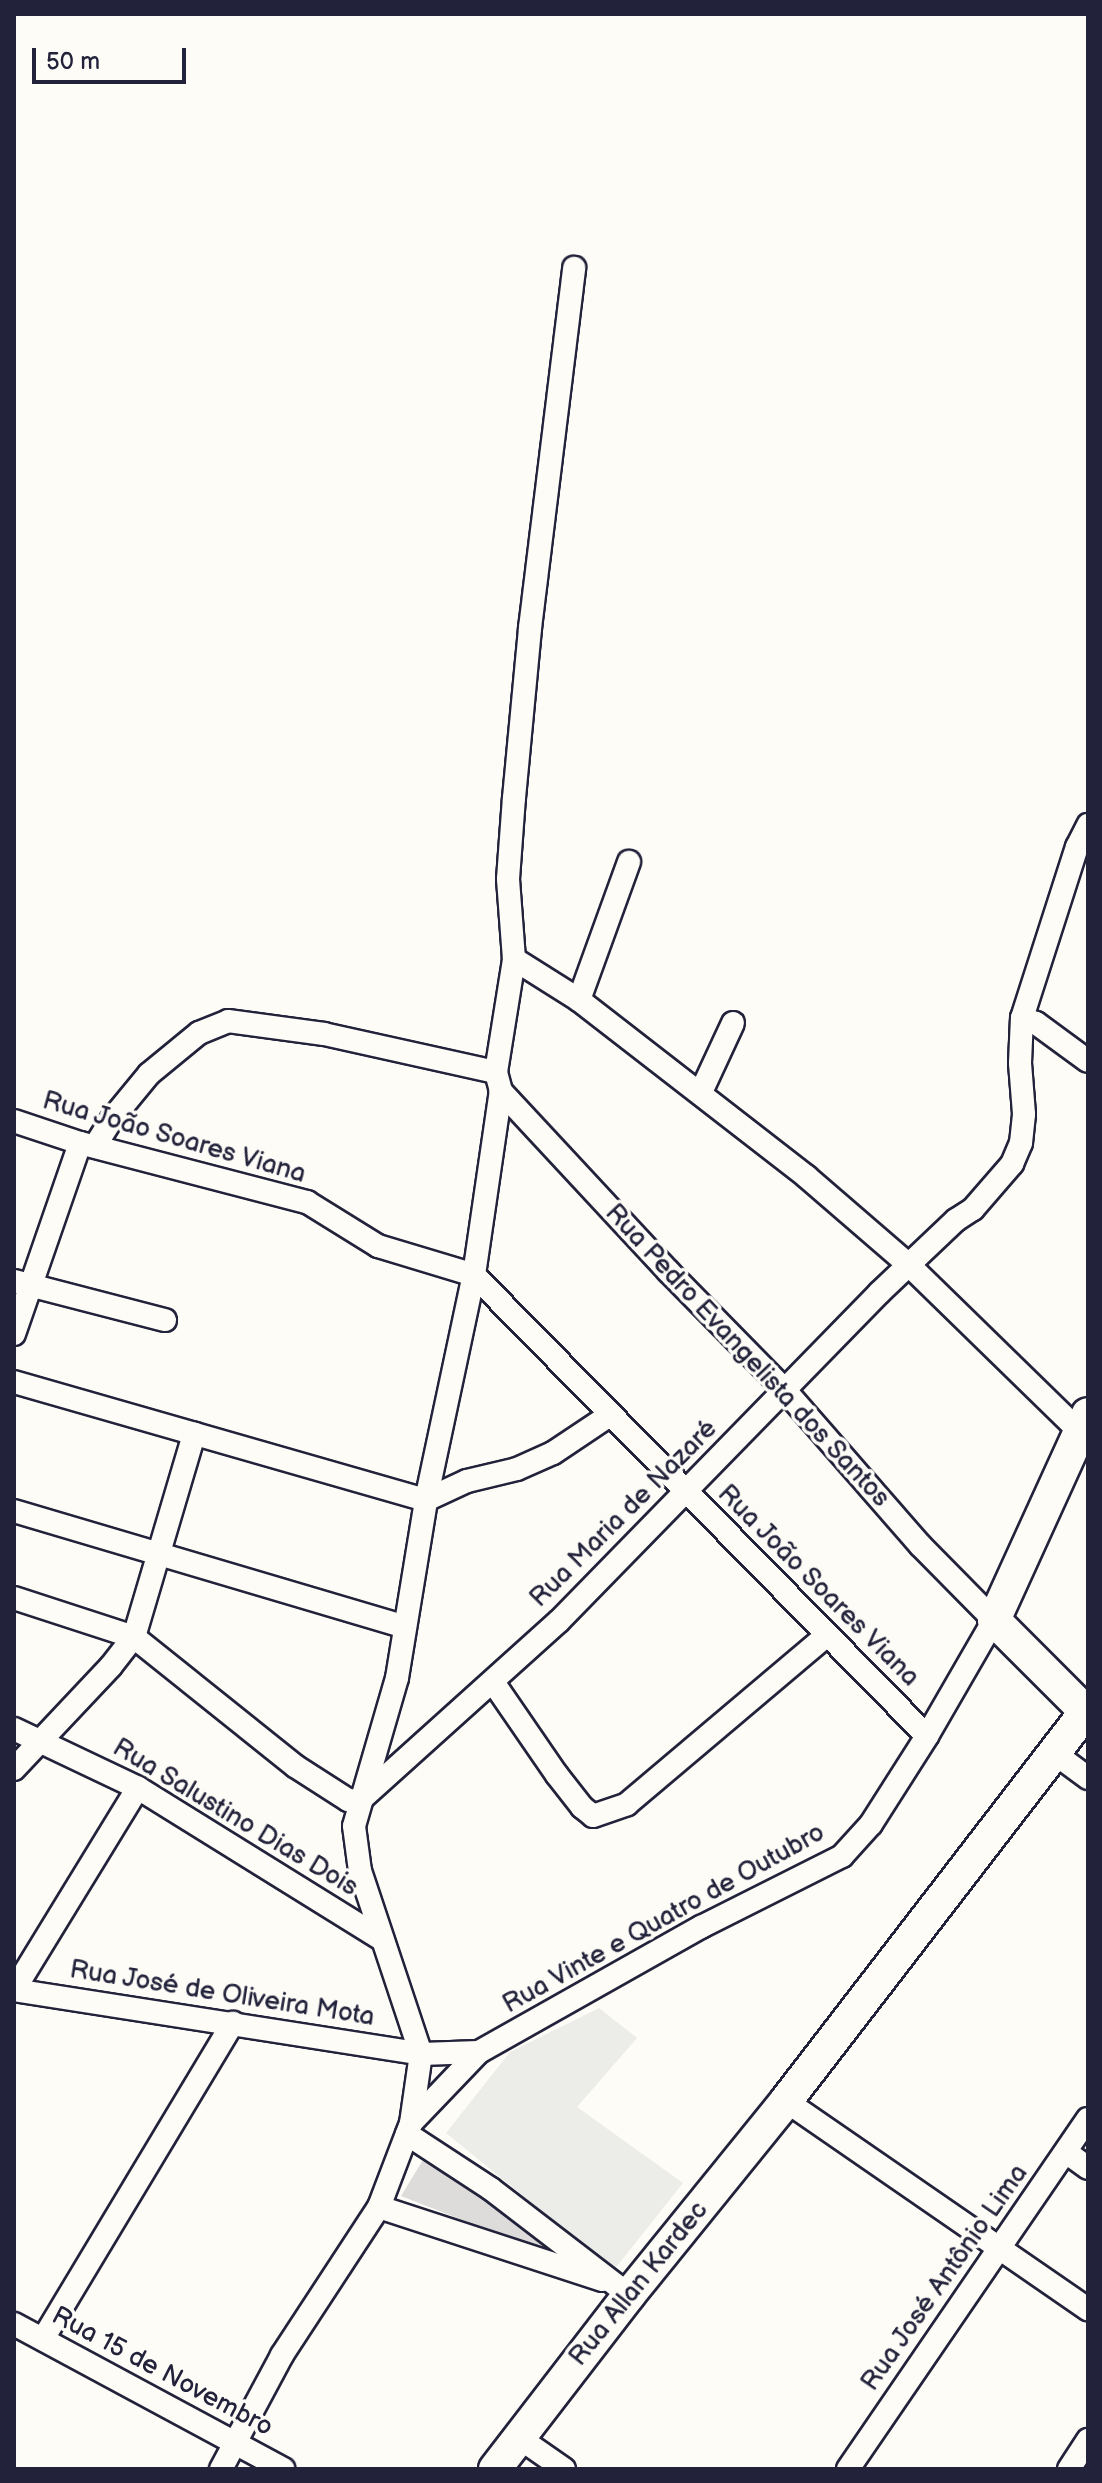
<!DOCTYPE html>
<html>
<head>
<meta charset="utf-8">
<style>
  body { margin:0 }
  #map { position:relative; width:1102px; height:2483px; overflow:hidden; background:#fdfcf7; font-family:"Balsamiq Sans",sans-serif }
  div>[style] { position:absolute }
  .built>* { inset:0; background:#ecece9 }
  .green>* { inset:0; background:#dddcdb }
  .roads { filter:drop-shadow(2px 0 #22223b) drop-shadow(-2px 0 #22223b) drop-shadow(0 2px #22223b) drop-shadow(0 -2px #22223b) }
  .street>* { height:22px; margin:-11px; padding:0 11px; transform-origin:11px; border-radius:11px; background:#fdfcf7 }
  .secondary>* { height:32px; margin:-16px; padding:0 16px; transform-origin:16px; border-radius:16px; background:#fdfcf7 }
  span { translate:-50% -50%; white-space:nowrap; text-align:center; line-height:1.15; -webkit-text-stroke:7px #fdfcf7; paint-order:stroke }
  .street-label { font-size:26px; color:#22223b }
  .frame { position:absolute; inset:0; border:16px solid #22223b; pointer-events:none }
  .scale { position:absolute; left:32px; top:48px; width:154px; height:36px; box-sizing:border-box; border:4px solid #22223b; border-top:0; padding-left:10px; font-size:24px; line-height:28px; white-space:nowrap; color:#22223b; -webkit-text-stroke:6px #fdfcf7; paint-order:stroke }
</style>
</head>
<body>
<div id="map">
  <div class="built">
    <i style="clip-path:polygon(599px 2008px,637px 2038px,577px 2107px,683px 2183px,614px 2270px,446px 2133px,510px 2052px)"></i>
  </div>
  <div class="green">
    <i style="clip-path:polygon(426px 2155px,565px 2260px,401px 2196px)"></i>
  </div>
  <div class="roads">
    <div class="street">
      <i style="left:514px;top:959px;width:77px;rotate:32.2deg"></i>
      <i style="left:579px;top:1000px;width:289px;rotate:37.8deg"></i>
      <i style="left:807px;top:1177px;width:136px;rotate:40.8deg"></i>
      <i style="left:910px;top:1266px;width:238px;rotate:44.3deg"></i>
      <i style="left:579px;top:1000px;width:147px;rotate:-70.1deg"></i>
      <i style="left:1022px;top:1018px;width:15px;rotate:20deg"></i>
      <i style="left:1036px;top:1023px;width:64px;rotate:36.2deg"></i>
      <i style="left:701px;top:1092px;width:76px;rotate:-65.1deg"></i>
      <i style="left:14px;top:1121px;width:70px;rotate:18.4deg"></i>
      <i style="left:80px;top:1143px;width:235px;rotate:14.6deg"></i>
      <i style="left:307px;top:1202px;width:84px;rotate:31.8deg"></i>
      <i style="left:378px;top:1246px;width:100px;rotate:16.8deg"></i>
      <i style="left:474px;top:1275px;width:646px;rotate:45.5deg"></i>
      <i style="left:95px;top:1146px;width:32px;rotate:-58deg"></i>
      <i style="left:112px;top:1119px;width:58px;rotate:-50.6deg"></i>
      <i style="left:149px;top:1074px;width:65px;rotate:-39.4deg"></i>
      <i style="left:199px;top:1033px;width:31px;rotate:-22deg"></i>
      <i style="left:228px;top:1021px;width:97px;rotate:7.7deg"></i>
      <i style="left:324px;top:1034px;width:176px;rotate:12.5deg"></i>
      <i style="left:14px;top:1281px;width:156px;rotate:14.5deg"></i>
      <i style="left:14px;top:1334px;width:202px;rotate:-70.9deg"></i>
      <i style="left:14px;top:1382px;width:429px;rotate:16deg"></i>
      <i style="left:426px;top:1500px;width:45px;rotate:-24.9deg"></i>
      <i style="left:467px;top:1481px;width:51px;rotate:-13.5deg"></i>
      <i style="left:517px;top:1469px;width:39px;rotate:-24deg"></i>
      <i style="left:553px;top:1453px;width:69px;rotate:-33.7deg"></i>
      <i style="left:14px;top:1511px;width:408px;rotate:16.5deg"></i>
      <i style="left:14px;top:1598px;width:126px;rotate:18deg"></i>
      <i style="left:134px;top:1637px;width:206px;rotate:38.7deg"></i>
      <i style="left:295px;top:1766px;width:63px;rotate:32.7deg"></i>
      <i style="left:348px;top:1800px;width:11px;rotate:5deg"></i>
      <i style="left:359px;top:1801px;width:269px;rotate:-42deg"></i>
      <i style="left:559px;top:1621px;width:458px;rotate:-45.7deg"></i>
      <i style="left:879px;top:1293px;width:106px;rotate:-43.5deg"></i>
      <i style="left:956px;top:1220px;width:20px;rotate:-33deg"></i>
      <i style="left:973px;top:1209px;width:60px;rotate:-49.1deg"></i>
      <i style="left:1012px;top:1164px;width:23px;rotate:-67deg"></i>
      <i style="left:1021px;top:1143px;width:29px;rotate:-84deg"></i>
      <i style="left:1024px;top:1114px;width:51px;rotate:-94.5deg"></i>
      <i style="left:1020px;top:1063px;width:45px;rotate:-87.5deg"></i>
      <i style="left:1022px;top:1018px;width:180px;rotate:-72.2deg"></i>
      <i style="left:1077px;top:847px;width:25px;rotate:-63deg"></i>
      <i style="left:493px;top:1682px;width:113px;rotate:55.5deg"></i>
      <i style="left:557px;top:1775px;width:41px;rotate:52deg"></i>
      <i style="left:582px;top:1807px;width:14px;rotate:39deg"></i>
      <i style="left:593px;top:1816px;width:36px;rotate:-19deg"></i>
      <i style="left:627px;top:1804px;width:262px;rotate:-40.2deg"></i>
      <i style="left:14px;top:1729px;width:137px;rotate:25.4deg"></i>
      <i style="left:138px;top:1788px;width:287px;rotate:31.8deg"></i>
      <i style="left:1054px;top:1753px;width:42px;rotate:36.3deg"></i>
      <i style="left:14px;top:1769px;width:141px;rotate:-46.7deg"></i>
      <i style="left:111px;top:1666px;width:37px;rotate:-52deg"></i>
      <i style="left:134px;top:1637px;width:212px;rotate:-73.5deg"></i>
      <i style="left:14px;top:1990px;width:412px;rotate:8.9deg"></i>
      <i style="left:421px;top:2054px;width:193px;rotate:-108.4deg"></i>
      <i style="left:360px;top:1871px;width:45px;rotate:-97.6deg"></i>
      <i style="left:354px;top:1826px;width:154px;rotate:-73.8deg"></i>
      <i style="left:397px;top:1678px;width:180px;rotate:-80.7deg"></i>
      <i style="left:426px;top:1500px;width:230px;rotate:-78deg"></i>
      <i style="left:474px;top:1275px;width:186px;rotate:-81.7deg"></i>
      <i style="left:501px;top:1091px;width:20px;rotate:-105deg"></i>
      <i style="left:496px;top:1072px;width:114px;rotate:-80.9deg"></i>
      <i style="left:514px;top:959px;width:80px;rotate:-94.3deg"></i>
      <i style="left:508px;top:879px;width:81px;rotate:-85.8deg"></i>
      <i style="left:514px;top:798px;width:171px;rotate:-84.6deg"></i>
      <i style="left:530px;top:628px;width:363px;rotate:-83deg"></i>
      <i style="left:14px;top:1990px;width:237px;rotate:-58.5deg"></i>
      <i style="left:786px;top:2101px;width:367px;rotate:34.6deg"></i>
      <i style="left:412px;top:2122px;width:97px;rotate:-46.3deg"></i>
      <i style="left:407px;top:2134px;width:100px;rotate:33.2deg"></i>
      <i style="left:491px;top:2189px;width:174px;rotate:37.5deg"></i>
      <i style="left:1066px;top:2152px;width:27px;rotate:36deg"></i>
      <i style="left:379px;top:2207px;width:235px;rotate:18.1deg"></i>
      <i style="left:14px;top:2324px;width:306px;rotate:28.3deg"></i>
      <i style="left:43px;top:2339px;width:369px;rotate:-59deg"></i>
      <i style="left:518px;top:2437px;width:56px;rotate:34.8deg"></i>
      <i style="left:221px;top:2469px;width:129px;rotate:-61.8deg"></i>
      <i style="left:282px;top:2355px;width:177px;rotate:-56.8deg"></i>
      <i style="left:379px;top:2207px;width:90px;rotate:-69.1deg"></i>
      <i style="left:411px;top:2123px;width:70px;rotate:-81.8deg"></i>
      <i style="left:421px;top:2054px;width:58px;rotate:-2deg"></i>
      <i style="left:479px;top:2052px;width:255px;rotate:-29.4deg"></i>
      <i style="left:701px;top:1927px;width:158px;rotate:-26.7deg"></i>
      <i style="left:842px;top:1856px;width:43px;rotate:-47.8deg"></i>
      <i style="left:871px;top:1824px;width:104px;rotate:-57.5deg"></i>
      <i style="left:927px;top:1736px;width:134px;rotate:-60deg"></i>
      <i style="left:994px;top:1620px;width:105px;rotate:-134.6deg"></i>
      <i style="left:920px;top:1545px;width:207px;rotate:-131.1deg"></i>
      <i style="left:784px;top:1389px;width:165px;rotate:-134.5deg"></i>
      <i style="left:668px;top:1271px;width:246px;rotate:-132.9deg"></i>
      <i style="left:848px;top:2469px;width:424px;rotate:-55.6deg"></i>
      <i style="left:1069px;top:2469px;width:35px;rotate:-57deg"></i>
    </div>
    <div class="secondary">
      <i style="left:495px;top:2469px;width:220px;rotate:-52.4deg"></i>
      <i style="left:629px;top:2295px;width:250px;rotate:-51deg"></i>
      <i style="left:786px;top:2101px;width:491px;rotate:-52.4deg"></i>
      <i style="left:1086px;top:1712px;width:130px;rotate:-135deg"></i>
      <i style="left:994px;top:1620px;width:226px;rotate:-65.5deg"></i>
    </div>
  </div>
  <div class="street-label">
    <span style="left:174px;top:1138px;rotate:16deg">Rua João Soares Viana</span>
    <span style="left:747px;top:1356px;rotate:47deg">Rua Pedro Evangelista dos Santos</span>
    <span style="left:624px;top:1514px;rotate:-45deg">Rua Maria de Nazaré</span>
    <span style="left:818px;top:1586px;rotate:45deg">Rua João Soares Viana</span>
    <span style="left:235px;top:1818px;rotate:31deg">Rua Salustino Dias Dois</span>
    <span style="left:664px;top:1919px;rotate:-29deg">Rua Vinte e Quatro de Outubro</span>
    <span style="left:222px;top:1994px;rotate:9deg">Rua José de Oliveira Mota</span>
    <span style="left:945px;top:2278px;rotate:-55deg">Rua José Antônio Lima</span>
    <span style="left:639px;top:2284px;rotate:-51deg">Rua Allan Kardec</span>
    <span style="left:162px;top:2372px;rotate:28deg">Rua 15 de Novembro</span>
  </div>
  <div class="frame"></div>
  <div class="scale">50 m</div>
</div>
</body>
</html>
